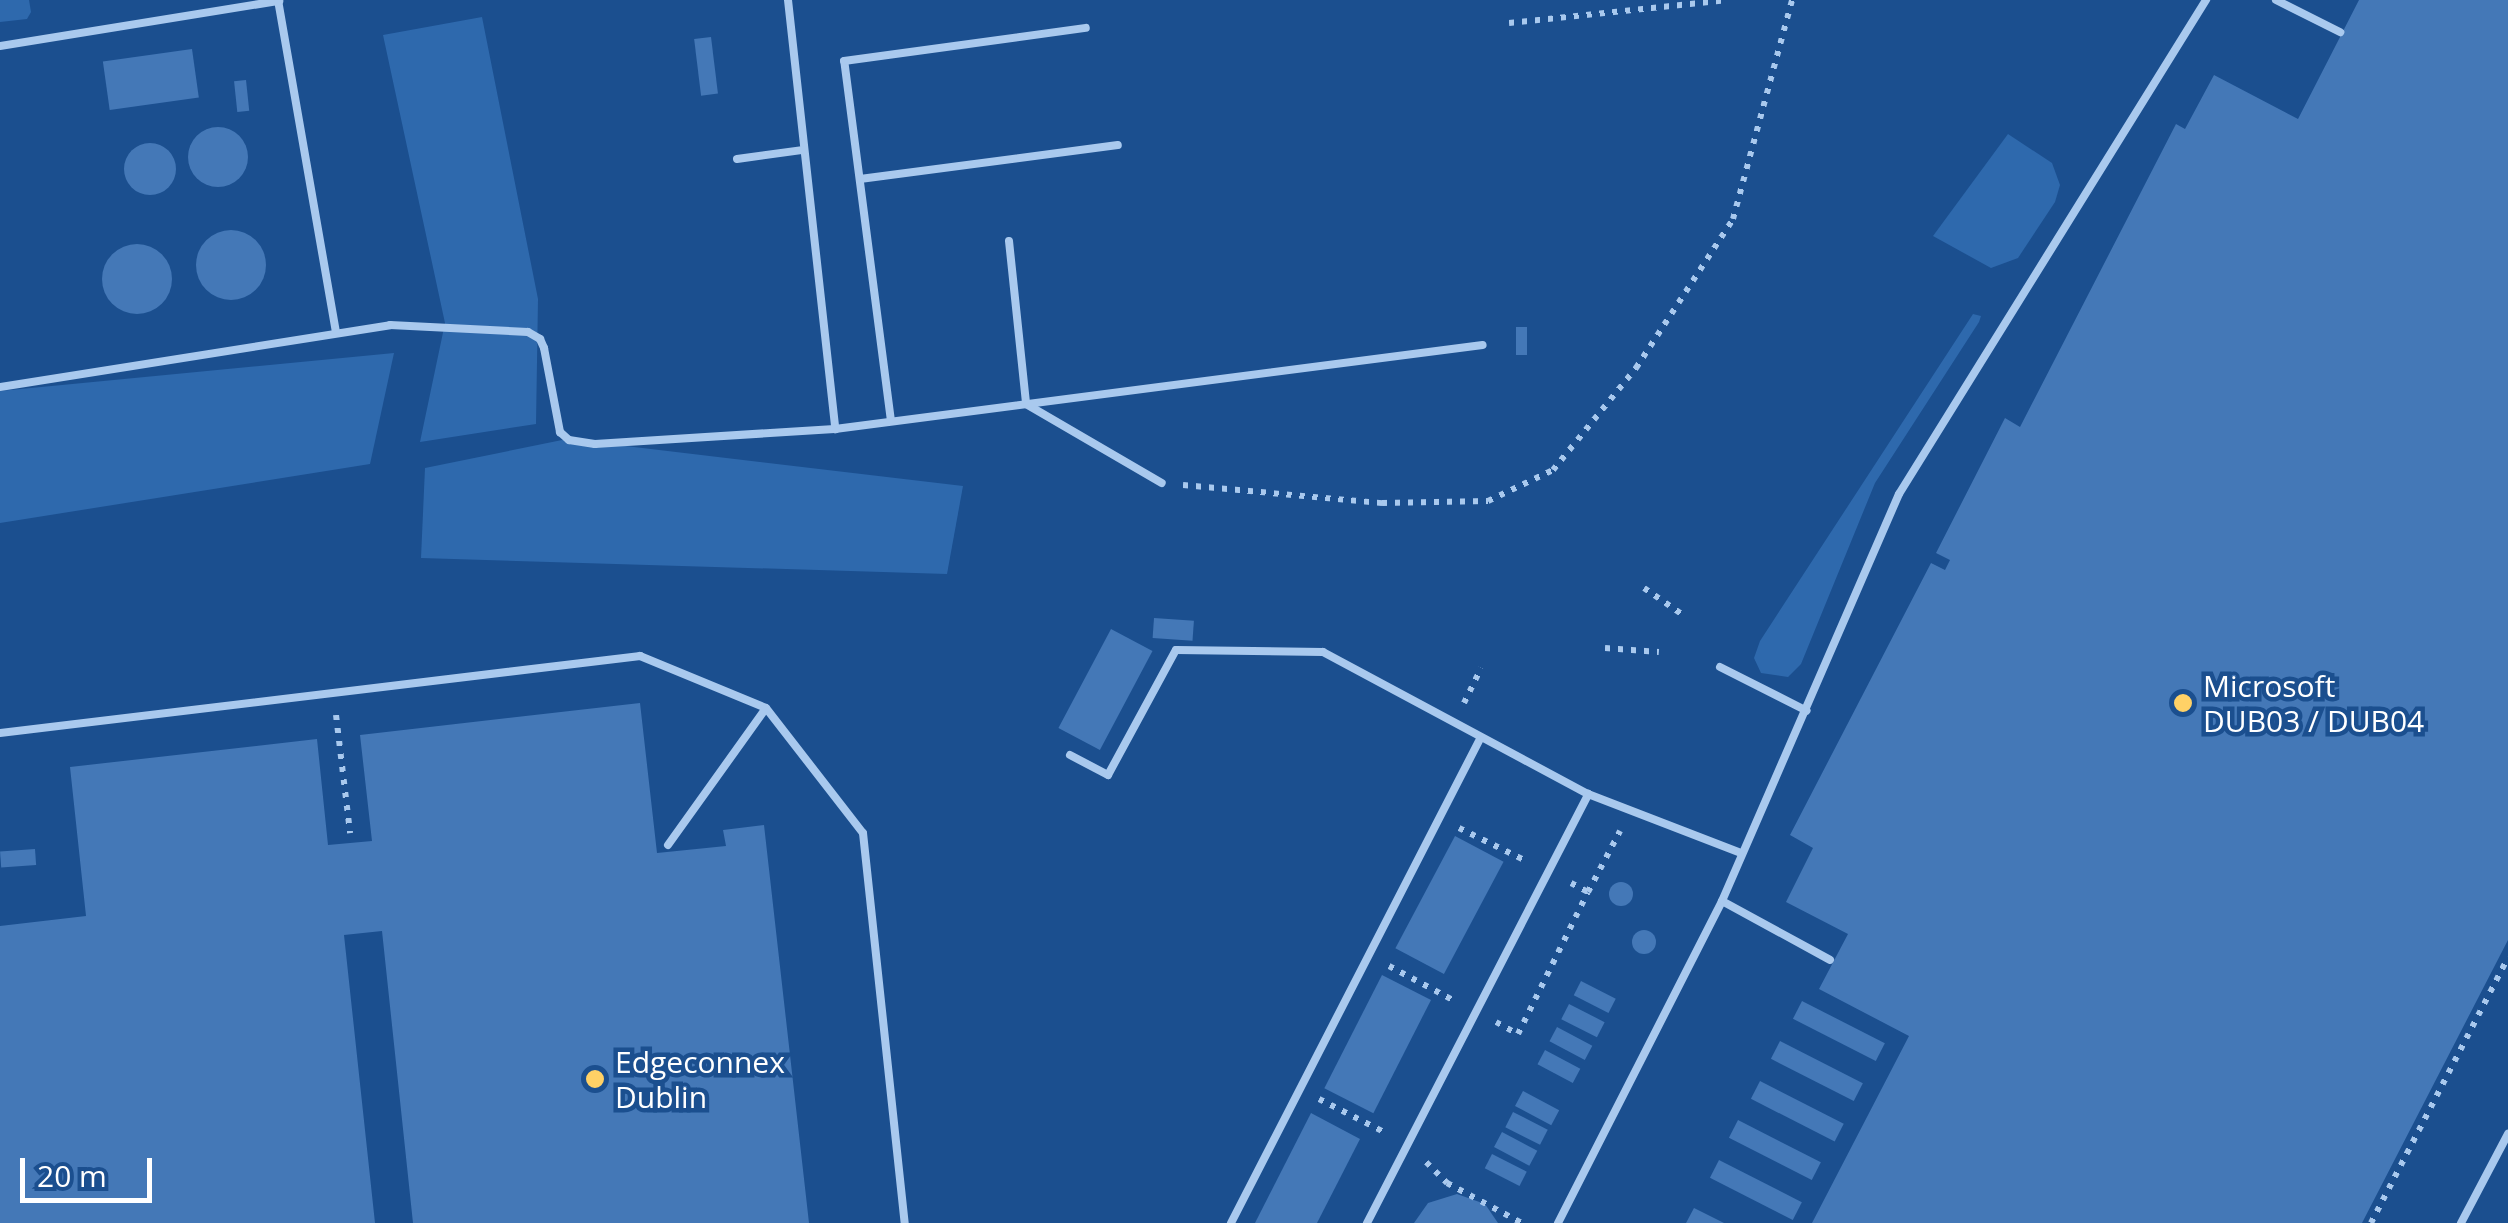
<!DOCTYPE html>
<html>
<head>
<meta charset="utf-8">
<style>
  body { margin:0 }
  #map { position:relative; width:2508px; height:1223px; overflow:hidden; background:#1b4f8f; font-family:"Open Sans",sans-serif }
  div>[style] { position:absolute }
  .green>* { inset:0; background:#2e69ad }
  .building>* { inset:0; background:#4478b7; transform-origin:0 0 }
  .round { border-radius:50% }
  .path>* { height:6px; margin-top:-3px; transform-origin:0; background:repeating-linear-gradient(90deg,#a9c9ee 0 5px,transparent 0 13px) }
  .service>* { height:8px; margin:-4px; padding:0 4px; transform-origin:4px; border-radius:4px; background:#a9c9ee }
  .dots>* { width:28px; height:28px; translate:-50% -50%; box-sizing:border-box; border:5px solid #1b4f8f; border-radius:50% }
  span { translate:-50% -50%; white-space:nowrap; text-align:center; line-height:1.15; -webkit-text-stroke:9px #1b4f8f; paint-order:stroke }
  .poi-label { font-size:30px; color:#fff }
  .left { translate:0 -50%; text-align:left }
  .scale { position:absolute; left:20px; top:1158px; width:132px; height:45px; box-sizing:border-box; border:5px solid #fff; border-top:0; padding-left:12px; font-size:30px; line-height:35px; white-space:nowrap; color:#fff; -webkit-text-stroke:8px #1b4f8f; paint-order:stroke }
</style>
</head>
<body>
<div id="map">
  <div class="green">
    <i style="clip-path:polygon(0 0,29px 0,31px 12px,27px 19px,0 22px)"></i>
    <i style="clip-path:polygon(482px 17px,538px 299px,536px 424px,420px 442px,445px 323px,383px 35px)"></i>
    <i style="clip-path:polygon(2008px 134px,2052px 163px,2060px 185px,2055px 202px,2018px 258px,1991px 268px,1933px 236px)"></i>
    <i style="clip-path:polygon(1973px 314px,1981px 316px,1979px 322px,1875px 483px,1801px 664px,1788px 677px,1761px 673px,1754px 658px,1760px 641px)"></i>
    <i style="clip-path:polygon(394px 353px,370px 464px,0 523px,0 391px)"></i>
    <i style="clip-path:polygon(567px 439px,963px 486px,947px 574px,421px 558px,425px 468px)"></i>
  </div>
  <div class="building">
    <i style="clip-path:polygon(2359px 0,2508px 0,2508px 940px,2362px 1223px,1812px 1223px,1909px 1036px,1819px 989px,1848px 934px,1786px 902px,1813px 848px,1790px 835px,1931px 563px,1945px 570px,1950px 560px,1936px 553px,2005px 418px,2020px 427px,2176px 124px,2185px 129px,2214px 75px,2298px 119px)"></i>
    <i style="left:711px;top:37px;width:57px;height:17px;rotate:83deg"></i>
    <i style="left:192px;top:49px;width:49px;height:90px;rotate:82deg"></i>
    <i style="left:246px;top:80px;width:31px;height:12px;rotate:84deg"></i>
    <i class="round" style="left:188px;top:127px;width:60px;height:60px"></i>
    <i class="round" style="left:124px;top:143px;width:52px;height:52px"></i>
    <i class="round" style="left:196px;top:230px;width:70px;height:70px"></i>
    <i class="round" style="left:102px;top:244px;width:70px;height:70px"></i>
    <i style="left:1516px;top:327px;width:11px;height:28px"></i>
    <i style="left:1154px;top:618px;width:40px;height:20px;rotate:4deg"></i>
    <i style="left:1111px;top:629px;width:47px;height:112px;rotate:28deg"></i>
    <i style="clip-path:polygon(640px 703px,657px 853px,726px 846px,723px 830px,764px 825px,809px 1223px,413px 1223px,382px 931px,344px 935px,375px 1223px,0 1223px,0 926px,86px 916px,70px 767px,317px 739px,328px 845px,372px 841px,360px 735px)"></i>
    <i style="left:1455px;top:836px;width:55px;height:127px;rotate:28deg"></i>
    <i style="left:35px;top:849px;width:16px;height:35px;rotate:86deg"></i>
    <i class="round" style="left:1609px;top:882px;width:24px;height:24px"></i>
    <i class="round" style="left:1632px;top:930px;width:24px;height:24px"></i>
    <i style="left:1382px;top:975px;width:55px;height:127px;rotate:27deg"></i>
    <i style="left:1581px;top:981px;width:39px;height:16px;rotate:27deg"></i>
    <i style="left:1802px;top:1001px;width:93px;height:20px;rotate:27deg"></i>
    <i style="left:1569px;top:1004px;width:40px;height:17px;rotate:27deg"></i>
    <i style="left:1557px;top:1027px;width:40px;height:16px;rotate:28deg"></i>
    <i style="left:1780px;top:1041px;width:93px;height:20px;rotate:27deg"></i>
    <i style="left:1545px;top:1050px;width:40px;height:16px;rotate:28deg"></i>
    <i style="left:1760px;top:1081px;width:94px;height:20px;rotate:27deg"></i>
    <i style="left:1523px;top:1091px;width:41px;height:17px;rotate:28deg"></i>
    <i style="left:1513px;top:1112px;width:39px;height:17px;rotate:27deg"></i>
    <i style="clip-path:polygon(1311px 1113px,1360px 1139px,1317px 1223px,1255px 1223px)"></i>
    <i style="left:1738px;top:1120px;width:93px;height:20px;rotate:27deg"></i>
    <i style="left:1502px;top:1132px;width:40px;height:17px;rotate:28deg"></i>
    <i style="left:1492px;top:1154px;width:39px;height:16px;rotate:27deg"></i>
    <i style="left:1719px;top:1160px;width:93px;height:20px;rotate:27deg"></i>
    <i style="clip-path:polygon(1457px 1194px,1485px 1204px,1498px 1223px,1414px 1223px,1428px 1203px)"></i>
    <i style="clip-path:polygon(1694px 1208px,1724px 1223px,1686px 1223px)"></i>
  </div>
  <div class="path">
    <i style="left:1509px;top:23px;width:220px;rotate:-6deg"></i>
    <i style="left:1183px;top:485px;width:200px;rotate:5.2deg"></i>
    <i style="left:1382px;top:503px;width:106px;rotate:-1.1deg"></i>
    <i style="left:1488px;top:501px;width:72px;rotate:-25.5deg"></i>
    <i style="left:1553px;top:470px;width:132px;rotate:-50.9deg"></i>
    <i style="left:1636px;top:368px;width:178px;rotate:-56.9deg"></i>
    <i style="left:1733px;top:219px;width:227px;rotate:-74.9deg"></i>
    <i style="left:1644px;top:588px;width:47px;rotate:34.7deg"></i>
    <i style="left:1605px;top:648px;width:54px;rotate:4.2deg"></i>
    <i style="left:1464px;top:703px;width:39px;rotate:-64deg"></i>
    <i style="left:336px;top:715px;width:119px;rotate:83.2deg"></i>
    <i style="left:1459px;top:828px;width:77px;rotate:26.2deg"></i>
    <i style="left:1571px;top:883px;width:19px;rotate:28deg"></i>
    <i style="left:1588px;top:892px;width:69px;rotate:-62.3deg"></i>
    <i style="left:1389px;top:966px;width:72px;rotate:28deg"></i>
    <i style="left:1496px;top:1022px;width:25px;rotate:29deg"></i>
    <i style="left:1518px;top:1034px;width:158px;rotate:-63.8deg"></i>
    <i style="left:1319px;top:1099px;width:77px;rotate:26.9deg"></i>
    <i style="left:1426px;top:1162px;width:30px;rotate:45deg"></i>
    <i style="left:1447px;top:1183px;width:85px;rotate:28.1deg"></i>
    <i style="left:2371px;top:1223px;width:299px;rotate:-62.7deg"></i>
  </div>
  <div class="service">
    <i style="left:278px;top:0;width:338px;rotate:80.1deg"></i>
    <i style="left:788px;top:0;width:432px;rotate:83.7deg"></i>
    <i style="left:2276px;top:0;width:72px;rotate:26.6deg"></i>
    <i style="left:0;top:46px;width:283px;rotate:-9.2deg"></i>
    <i style="left:737px;top:159px;width:67px;rotate:-7.8deg"></i>
    <i style="left:860px;top:179px;width:260px;rotate:-7.5deg"></i>
    <i style="left:1009px;top:241px;width:164px;rotate:84deg"></i>
    <i style="left:1026px;top:404px;width:157px;rotate:30.2deg"></i>
    <i style="left:0;top:387px;width:395px;rotate:-9deg"></i>
    <i style="left:390px;top:325px;width:138px;rotate:2.9deg"></i>
    <i style="left:528px;top:332px;width:14px;rotate:30deg"></i>
    <i style="left:540px;top:339px;width:10px;rotate:66deg"></i>
    <i style="left:544px;top:348px;width:86px;rotate:79.2deg"></i>
    <i style="left:560px;top:432px;width:12px;rotate:42deg"></i>
    <i style="left:569px;top:440px;width:26px;rotate:9deg"></i>
    <i style="left:595px;top:444px;width:240px;rotate:-3.6deg"></i>
    <i style="left:835px;top:429px;width:653px;rotate:-7.39deg"></i>
    <i style="left:891px;top:421px;width:363px;rotate:-97.4deg"></i>
    <i style="left:844px;top:61px;width:244px;rotate:-7.8deg"></i>
    <i style="left:1720px;top:667px;width:97px;rotate:26.8deg"></i>
    <i style="left:0;top:733px;width:645px;rotate:-6.86deg"></i>
    <i style="left:640px;top:656px;width:136px;rotate:22.4deg"></i>
    <i style="left:766px;top:708px;width:158px;rotate:52.2deg"></i>
    <i style="left:863px;top:833px;width:392px;rotate:83.9deg"></i>
    <i style="left:1070px;top:755px;width:43px;rotate:27.8deg"></i>
    <i style="left:1108px;top:775px;width:142px;rotate:-61.5deg"></i>
    <i style="left:1176px;top:650px;width:147px;rotate:0.8deg"></i>
    <i style="left:1323px;top:652px;width:301px;rotate:28.2deg"></i>
    <i style="left:1588px;top:794px;width:164px;rotate:21.1deg"></i>
    <i style="left:668px;top:845px;width:168px;rotate:-54.4deg"></i>
    <i style="left:1722px;top:901px;width:123px;rotate:28.6deg"></i>
    <i style="left:1231px;top:1223px;width:544px;rotate:-62.78deg"></i>
    <i style="left:1367px;top:1223px;width:483px;rotate:-62.7deg"></i>
    <i style="left:1558px;top:1223px;width:361px;rotate:-63deg"></i>
    <i style="left:1722px;top:901px;width:444px;rotate:-66.5deg"></i>
    <i style="left:1899px;top:494px;width:582px;rotate:-58.14deg"></i>
    <i style="left:2461px;top:1223px;width:101px;rotate:-62.2deg"></i>
  </div>
  <div class="dots">
    <i style="left:2183px;top:703px;background:#ffd166"></i>
    <i style="left:595px;top:1079px;background:#ffd166"></i>
  </div>
  <div class="poi-label">
    <span class="left" style="left:2203px;top:703px">Microsoft<br>DUB03 / DUB04</span>
    <span class="left" style="left:615px;top:1079px">Edgeconnex<br>Dublin</span>
  </div>
  <div class="scale">20 m</div>
</div>
</body>
</html>
